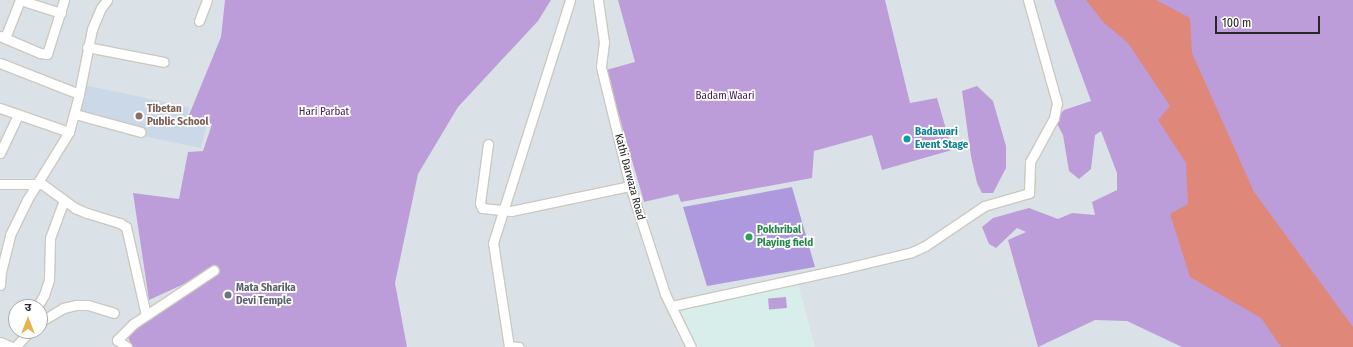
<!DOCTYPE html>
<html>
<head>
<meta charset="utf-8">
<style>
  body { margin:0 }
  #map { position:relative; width:1353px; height:347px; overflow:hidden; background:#dae2e8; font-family:"Fira Sans Condensed","Noto Sans Devanagari",sans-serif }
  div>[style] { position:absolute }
  .education>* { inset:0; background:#cbd8e8 }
  .medical>* { inset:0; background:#d8eeeb }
  .green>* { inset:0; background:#bd9dd9; transform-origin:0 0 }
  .pitch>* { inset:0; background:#ae99df }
  .water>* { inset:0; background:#df8779 }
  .roads { filter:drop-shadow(1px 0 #cdc8bf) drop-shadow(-1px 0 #cdc8bf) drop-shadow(0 1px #cdc8bf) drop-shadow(0 -1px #cdc8bf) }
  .minor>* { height:9px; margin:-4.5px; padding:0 4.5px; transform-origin:4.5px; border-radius:4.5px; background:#fff }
  .dots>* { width:11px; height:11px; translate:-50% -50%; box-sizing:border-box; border:2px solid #fff; border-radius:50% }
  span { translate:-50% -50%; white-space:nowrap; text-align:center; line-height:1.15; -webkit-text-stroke:3.5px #fff; paint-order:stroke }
  .park-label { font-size:11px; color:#48215b }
  .education-label { font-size:11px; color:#785e54; font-weight:700 }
  .left { translate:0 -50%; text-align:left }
  .culture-label { font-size:11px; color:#0d838f; font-weight:700 }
  .street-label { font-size:11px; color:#272727 }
  .leisure-label { font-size:11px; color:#27864d; font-weight:700 }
  .worship-label { font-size:11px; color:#5b616d; font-weight:700 }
  .north { position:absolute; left:8px; top:299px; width:40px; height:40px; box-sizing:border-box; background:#fff; border:1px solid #a9a9a9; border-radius:50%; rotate:0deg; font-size:11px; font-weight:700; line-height:16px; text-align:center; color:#272727 }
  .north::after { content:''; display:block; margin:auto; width:14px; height:18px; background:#e4b54c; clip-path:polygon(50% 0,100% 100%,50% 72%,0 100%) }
  .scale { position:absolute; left:1215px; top:16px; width:105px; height:18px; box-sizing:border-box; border:2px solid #272727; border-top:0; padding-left:5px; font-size:12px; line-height:14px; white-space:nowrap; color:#272727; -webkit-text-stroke:3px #fff; paint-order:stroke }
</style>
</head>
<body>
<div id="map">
  <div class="education">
    <i style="clip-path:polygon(84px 85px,189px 107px,187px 119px,207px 124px,201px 148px,143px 136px,77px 112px)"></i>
  </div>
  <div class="medical">
    <i style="clip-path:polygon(798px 284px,815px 347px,694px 347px,678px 310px,717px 303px)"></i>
  </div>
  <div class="green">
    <i style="clip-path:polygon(225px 0,551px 0,538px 21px,458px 107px,418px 174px,395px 283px,407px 347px,132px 347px,128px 337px,146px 315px,210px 272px,149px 300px,133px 193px,179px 199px,188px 152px,203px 151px,212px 124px,189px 115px,221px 37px)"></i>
    <i style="clip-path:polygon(618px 0,885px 0,910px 103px,937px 98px,952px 150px,882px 170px,872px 135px,814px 151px,812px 178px,681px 202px,678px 194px,644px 202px,606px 70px,635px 62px)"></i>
    <i style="clip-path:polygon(1054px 0,1353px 0,1353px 347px,1182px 347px,1127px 321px,1095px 320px,1038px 347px,1008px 240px,1026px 232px,1017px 228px,996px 248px,989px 244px,982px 227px,993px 218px,1029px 208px,1058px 219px,1072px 213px,1095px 215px,1092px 202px,1117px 190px,1117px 173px,1101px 131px,1095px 135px,1091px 169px,1079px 179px,1069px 171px,1063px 135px,1055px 120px,1064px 110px,1091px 101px)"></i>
    <i style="clip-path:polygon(977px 86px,993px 101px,1006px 146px,1006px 168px,993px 193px,982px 193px,977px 183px,971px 156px,962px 91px)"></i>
    <i style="left:786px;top:297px;width:11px;height:18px;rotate:85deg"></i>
  </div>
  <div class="pitch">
    <i style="clip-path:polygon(792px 187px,815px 267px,707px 286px,683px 207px)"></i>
  </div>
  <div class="water">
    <i style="clip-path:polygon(1086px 0,1156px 0,1190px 18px,1192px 53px,1254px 192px,1353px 327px,1353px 347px,1281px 347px,1261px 318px,1190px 277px,1170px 214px,1188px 204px,1186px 163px,1158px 120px,1170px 106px,1128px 43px,1103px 22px)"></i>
  </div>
  <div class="roads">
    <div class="minor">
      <i style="left:20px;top:0;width:43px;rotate:17.6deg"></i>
      <i style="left:598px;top:0;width:42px;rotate:81.9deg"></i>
      <i style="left:604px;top:42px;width:25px;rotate:97deg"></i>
      <i style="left:601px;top:67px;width:122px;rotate:76.3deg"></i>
      <i style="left:630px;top:186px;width:114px;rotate:72deg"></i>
      <i style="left:665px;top:294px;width:59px;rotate:63.9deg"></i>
      <i style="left:199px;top:21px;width:22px;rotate:-69deg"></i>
      <i style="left:0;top:36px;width:43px;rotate:23deg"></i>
      <i style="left:40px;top:53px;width:7px;rotate:8deg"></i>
      <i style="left:47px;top:54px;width:57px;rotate:-72.5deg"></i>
      <i style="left:5px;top:38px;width:41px;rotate:-68.5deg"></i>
      <i style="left:87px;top:47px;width:78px;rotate:11deg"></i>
      <i style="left:0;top:63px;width:85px;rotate:21.4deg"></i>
      <i style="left:0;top:108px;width:73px;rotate:19.2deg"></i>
      <i style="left:75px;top:114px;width:68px;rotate:15.3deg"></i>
      <i style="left:488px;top:144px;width:60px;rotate:97.7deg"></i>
      <i style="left:480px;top:203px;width:5px;rotate:68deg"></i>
      <i style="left:482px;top:208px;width:29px;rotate:6deg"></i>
      <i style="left:511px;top:211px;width:122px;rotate:-11.9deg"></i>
      <i style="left:0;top:153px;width:42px;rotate:-64.7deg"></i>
      <i style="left:0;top:184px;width:42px"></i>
      <i style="left:42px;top:184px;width:41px;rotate:36deg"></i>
      <i style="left:75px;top:208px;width:13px;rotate:23deg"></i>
      <i style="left:87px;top:213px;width:34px;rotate:17deg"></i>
      <i style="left:120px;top:223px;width:7px;rotate:34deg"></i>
      <i style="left:126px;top:227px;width:90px;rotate:77.2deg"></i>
      <i style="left:0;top:285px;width:13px;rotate:-86deg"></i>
      <i style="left:1px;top:272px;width:38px;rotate:-76deg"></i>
      <i style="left:10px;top:235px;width:39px;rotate:-64deg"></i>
      <i style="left:27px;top:200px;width:80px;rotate:-58.3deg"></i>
      <i style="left:69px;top:132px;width:39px;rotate:-75deg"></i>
      <i style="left:79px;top:94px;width:66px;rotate:-78.7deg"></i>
      <i style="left:92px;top:29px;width:23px;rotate:-67deg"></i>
      <i style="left:101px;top:8px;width:10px;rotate:-53deg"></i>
      <i style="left:672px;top:306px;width:178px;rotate:-12.3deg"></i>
      <i style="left:846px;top:268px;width:68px;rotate:-13.6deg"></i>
      <i style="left:912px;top:252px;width:14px;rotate:-25deg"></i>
      <i style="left:925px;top:246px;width:71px;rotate:-34.1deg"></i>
      <i style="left:984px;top:206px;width:47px;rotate:-16.1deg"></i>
      <i style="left:1029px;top:193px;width:31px;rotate:-88deg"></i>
      <i style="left:1030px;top:162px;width:50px;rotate:-61.4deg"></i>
      <i style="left:1054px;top:118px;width:15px;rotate:-79deg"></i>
      <i style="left:1057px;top:103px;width:107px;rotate:-105.7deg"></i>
      <i style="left:37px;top:307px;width:14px;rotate:-60deg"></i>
      <i style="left:44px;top:295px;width:16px;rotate:-72deg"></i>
      <i style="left:49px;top:280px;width:42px;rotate:-88.6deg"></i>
      <i style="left:50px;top:238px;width:40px;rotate:-69.8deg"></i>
      <i style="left:40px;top:322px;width:27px;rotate:-31deg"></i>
      <i style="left:63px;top:308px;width:13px;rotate:-13deg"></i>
      <i style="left:76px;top:305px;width:12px"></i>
      <i style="left:88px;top:305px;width:27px;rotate:17deg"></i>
      <i style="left:0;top:342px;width:13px;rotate:23deg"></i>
      <i style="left:509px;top:346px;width:10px;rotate:6deg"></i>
      <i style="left:15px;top:347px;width:22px;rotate:-47deg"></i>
      <i style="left:127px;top:347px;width:12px;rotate:-145deg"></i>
      <i style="left:117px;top:340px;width:23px;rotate:-45deg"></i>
      <i style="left:133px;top:324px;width:97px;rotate:-33.7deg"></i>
      <i style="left:509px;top:347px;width:105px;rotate:-98.7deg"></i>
      <i style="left:493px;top:243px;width:255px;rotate:-72.4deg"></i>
    </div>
  </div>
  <div class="dots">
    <i style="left:139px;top:116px;background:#8d6e63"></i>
    <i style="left:907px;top:139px;background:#0f9aa8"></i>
    <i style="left:749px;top:237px;background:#2e9e5b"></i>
    <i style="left:228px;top:295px;background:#6b7280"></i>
  </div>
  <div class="park-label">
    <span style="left:725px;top:96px">Badam Waari</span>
    <span style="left:324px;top:112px">Hari Parbat</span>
  </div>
  <div class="education-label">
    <span class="left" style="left:147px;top:116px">Tibetan<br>Public School</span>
  </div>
  <div class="culture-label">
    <span class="left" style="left:915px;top:139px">Badawari<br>Event Stage</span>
  </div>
  <div class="street-label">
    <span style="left:629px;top:177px;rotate:75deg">Kathi Darwaza Road</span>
  </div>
  <div class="leisure-label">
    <span class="left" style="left:757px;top:237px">Pokhribal<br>Playing field</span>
  </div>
  <div class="worship-label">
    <span class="left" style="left:236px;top:295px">Mata Sharika<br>Devi Temple</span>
  </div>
  <div class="north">उ</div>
  <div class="scale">100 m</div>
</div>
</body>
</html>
